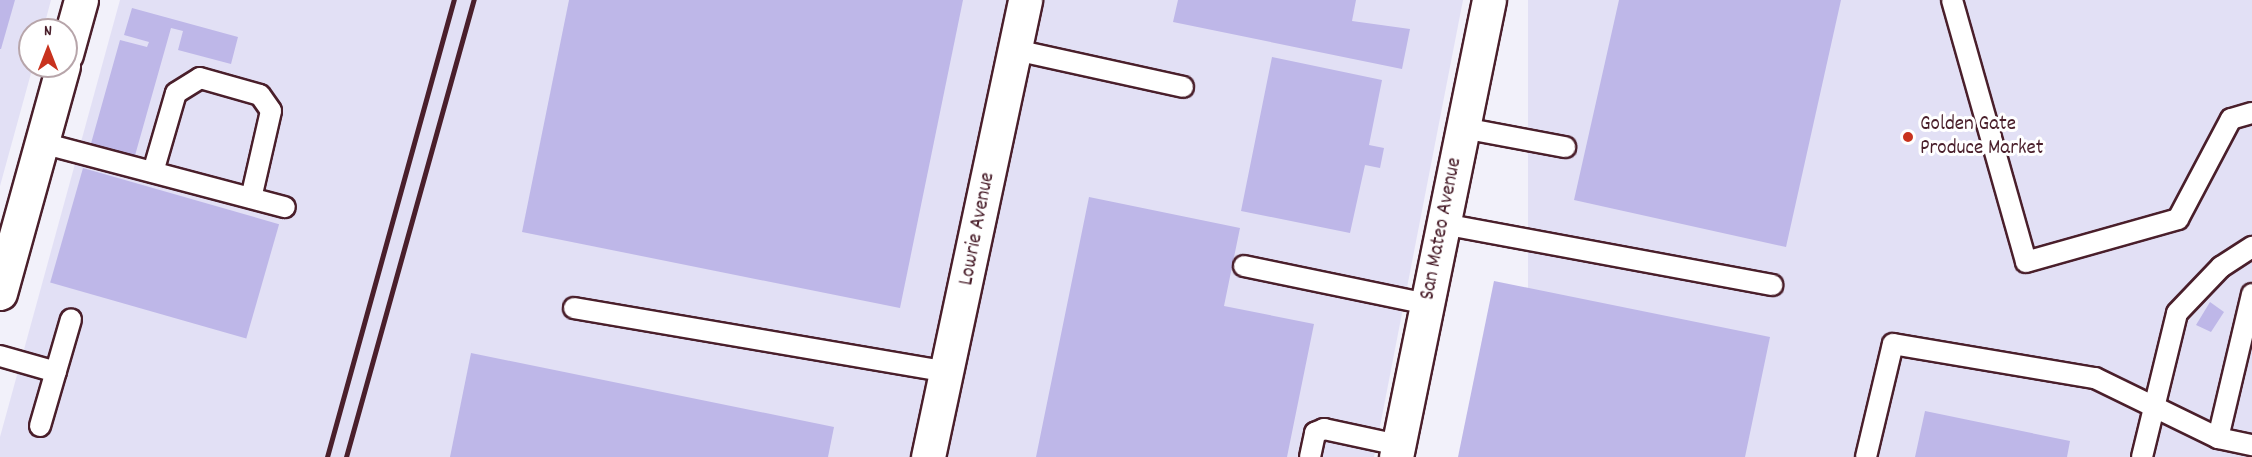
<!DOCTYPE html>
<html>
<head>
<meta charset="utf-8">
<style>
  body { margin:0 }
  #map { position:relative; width:2252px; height:457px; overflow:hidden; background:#f2f1fa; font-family:Dekko,sans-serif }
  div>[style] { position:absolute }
  .built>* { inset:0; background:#e2e0f5; transform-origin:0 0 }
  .building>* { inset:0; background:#beb7e8; transform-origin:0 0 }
  .roads { filter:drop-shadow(2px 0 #4a1f2b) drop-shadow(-2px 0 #4a1f2b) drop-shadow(0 2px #4a1f2b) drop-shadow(0 -2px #4a1f2b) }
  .service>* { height:20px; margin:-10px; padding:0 10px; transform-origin:10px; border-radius:10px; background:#fff }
  .minor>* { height:33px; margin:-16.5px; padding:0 16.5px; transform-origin:16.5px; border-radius:16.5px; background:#fff }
  .tertiary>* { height:33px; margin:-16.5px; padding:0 16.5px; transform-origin:16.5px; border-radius:16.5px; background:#fff }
  .secondary>* { height:33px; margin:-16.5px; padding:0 16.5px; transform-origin:16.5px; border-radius:16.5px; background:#fff }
  .rail>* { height:4.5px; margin:-2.25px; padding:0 2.25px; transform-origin:2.25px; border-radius:2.25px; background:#4a1f2b }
  .dots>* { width:16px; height:16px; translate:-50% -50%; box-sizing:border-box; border:3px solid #fff; border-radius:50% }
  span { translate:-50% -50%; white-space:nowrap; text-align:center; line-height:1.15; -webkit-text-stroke:6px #fff; paint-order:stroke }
  .poi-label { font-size:21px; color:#4a1f2b }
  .left { translate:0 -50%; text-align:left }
  .street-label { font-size:21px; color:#4a1f2b }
  .north { position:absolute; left:18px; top:18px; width:60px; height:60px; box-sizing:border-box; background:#fff; border:2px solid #b7a5aa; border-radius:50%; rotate:0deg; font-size:16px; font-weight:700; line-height:24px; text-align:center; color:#4a1f2b }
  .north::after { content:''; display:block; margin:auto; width:21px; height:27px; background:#c8321e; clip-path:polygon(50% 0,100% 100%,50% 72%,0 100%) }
</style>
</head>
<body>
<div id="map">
  <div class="built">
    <i style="clip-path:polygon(0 0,51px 0,43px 30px,30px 30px,33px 66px,0 186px)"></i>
    <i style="clip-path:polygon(120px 0,1463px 0,1374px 457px,0 457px,0 437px)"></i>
    <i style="left:1528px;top:0;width:724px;height:466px"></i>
  </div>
  <div class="building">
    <i style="clip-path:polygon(0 0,15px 0,1px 49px,0 49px)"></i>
    <i style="clip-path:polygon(569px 0,963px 0,900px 308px,522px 232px)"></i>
    <i style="clip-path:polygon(1178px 0,1356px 0,1352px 21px,1410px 29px,1402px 69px,1173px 22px)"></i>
    <i style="clip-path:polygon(1619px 0,1841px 0,1786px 247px,1574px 200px)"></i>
    <i style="clip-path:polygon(132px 8px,238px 37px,231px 64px,178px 50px,183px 31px,171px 28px,134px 159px,90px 147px,120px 40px,147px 47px,149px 42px,124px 35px)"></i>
    <i style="clip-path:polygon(1272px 57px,1382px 80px,1369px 145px,1384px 148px,1380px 168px,1365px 165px,1350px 233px,1241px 211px)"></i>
    <i style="left:83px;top:168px;width:204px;height:119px;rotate:16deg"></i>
    <i style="clip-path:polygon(1089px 197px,1240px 228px,1224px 306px,1314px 324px,1287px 457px,1036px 457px)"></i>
    <i style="clip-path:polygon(1494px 281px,1770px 337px,1745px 457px,1458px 457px)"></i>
    <i style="clip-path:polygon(2210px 302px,2224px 312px,2211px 332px,2196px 325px)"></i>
    <i style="clip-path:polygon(471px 353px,834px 427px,828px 457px,450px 457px)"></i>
    <i style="clip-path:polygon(1925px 411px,2070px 441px,2067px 457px,1915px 457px)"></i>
  </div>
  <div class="roads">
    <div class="service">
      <i style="left:1952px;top:0;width:272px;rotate:74.2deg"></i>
      <i style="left:2026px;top:262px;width:158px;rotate:-15.8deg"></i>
      <i style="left:2178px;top:219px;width:113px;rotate:-62.1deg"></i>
      <i style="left:2231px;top:119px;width:22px;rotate:-16deg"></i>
      <i style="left:1015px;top:50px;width:172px;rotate:12.4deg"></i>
      <i style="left:1463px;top:128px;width:104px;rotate:10.6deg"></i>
      <i style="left:42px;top:143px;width:251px;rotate:14.8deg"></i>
      <i style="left:153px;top:172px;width:82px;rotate:-73.8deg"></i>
      <i style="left:176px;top:93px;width:28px;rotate:-32deg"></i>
      <i style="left:200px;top:78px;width:62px;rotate:15.8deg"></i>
      <i style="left:260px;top:95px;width:19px;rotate:55deg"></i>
      <i style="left:271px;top:111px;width:89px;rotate:102.9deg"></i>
      <i style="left:1443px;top:224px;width:335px;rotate:10.5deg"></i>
      <i style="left:1244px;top:266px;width:187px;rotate:11.7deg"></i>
      <i style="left:574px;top:308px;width:381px;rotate:9.7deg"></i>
      <i style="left:0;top:356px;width:58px;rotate:15.9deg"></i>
      <i style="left:40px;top:426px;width:111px;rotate:-73.8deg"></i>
      <i style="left:2218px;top:438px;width:148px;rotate:-76.7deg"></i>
      <i style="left:1310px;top:457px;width:25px;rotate:-78deg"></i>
      <i style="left:1315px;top:433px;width:10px;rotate:-24deg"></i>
      <i style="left:1324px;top:429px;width:76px;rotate:12.2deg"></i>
      <i style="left:1866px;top:457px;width:116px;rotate:-76.6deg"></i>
      <i style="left:1893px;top:344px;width:205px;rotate:9.6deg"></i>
      <i style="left:2095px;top:378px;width:137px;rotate:26deg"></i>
      <i style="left:2218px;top:438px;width:35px;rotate:12deg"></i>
      <i style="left:2142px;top:457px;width:148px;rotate:-76.3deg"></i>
      <i style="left:2177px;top:313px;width:64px;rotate:-46.3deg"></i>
      <i style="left:2221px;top:267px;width:37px;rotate:-33deg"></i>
    </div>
    <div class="minor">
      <i style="left:928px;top:457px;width:467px;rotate:-78deg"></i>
    </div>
    <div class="tertiary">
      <i style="left:66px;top:54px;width:56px;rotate:-74.5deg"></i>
      <i style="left:0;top:293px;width:236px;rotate:-74.5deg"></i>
    </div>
    <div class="secondary">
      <i style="left:1396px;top:457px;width:466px;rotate:-78.5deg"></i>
    </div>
  </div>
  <div class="rail">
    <i style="left:327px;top:457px;width:474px;rotate:-74.5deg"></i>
    <i style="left:346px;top:457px;width:475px;rotate:-74.4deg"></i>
  </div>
  <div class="dots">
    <i style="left:1908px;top:137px;background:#c8321e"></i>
  </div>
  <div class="poi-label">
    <span class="left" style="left:1920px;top:137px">Golden Gate<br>Produce Market</span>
  </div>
  <div class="street-label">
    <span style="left:978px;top:229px;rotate:-79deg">Lowrie Avenue</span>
    <span style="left:1442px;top:229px;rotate:-79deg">San Mateo Avenue</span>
  </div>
  <div class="north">N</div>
</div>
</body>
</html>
